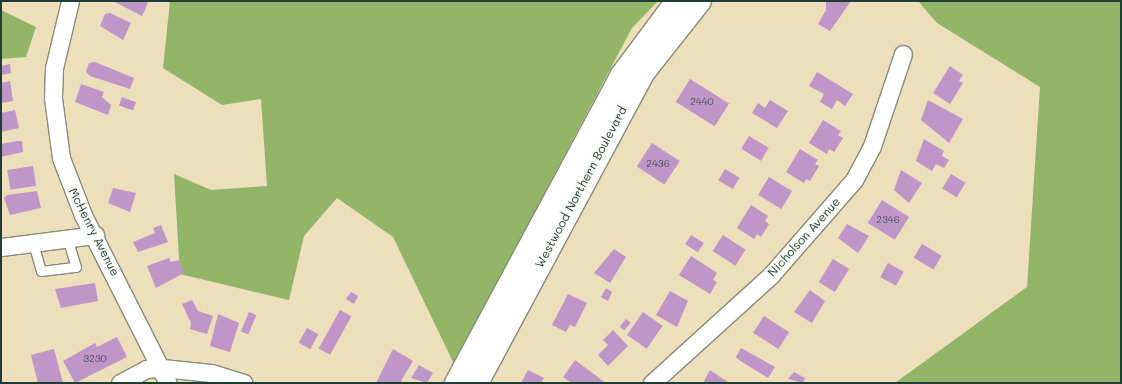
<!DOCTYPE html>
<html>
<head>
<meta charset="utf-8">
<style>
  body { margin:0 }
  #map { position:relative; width:1122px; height:384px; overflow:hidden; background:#eddebc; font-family:Mali,sans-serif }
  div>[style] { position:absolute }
  .forest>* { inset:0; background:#93b568 }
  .building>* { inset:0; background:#c095c7; transform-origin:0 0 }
  .roads { filter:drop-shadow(1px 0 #868e78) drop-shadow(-1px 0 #868e78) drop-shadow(0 1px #868e78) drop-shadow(0 -1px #868e78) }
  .lane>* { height:9px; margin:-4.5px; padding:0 4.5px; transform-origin:4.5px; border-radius:4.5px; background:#fff }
  .street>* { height:17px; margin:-8.5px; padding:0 8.5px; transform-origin:8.5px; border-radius:8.5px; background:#fff }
  .primary>* { height:22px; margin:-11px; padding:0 11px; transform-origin:11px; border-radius:11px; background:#fff }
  span { translate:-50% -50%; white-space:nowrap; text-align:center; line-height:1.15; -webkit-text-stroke:3.5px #f6f6f2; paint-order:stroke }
  .number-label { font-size:10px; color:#475359 }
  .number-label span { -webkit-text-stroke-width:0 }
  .street-label { font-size:12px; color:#1f3d34 }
  .frame { position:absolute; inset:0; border:2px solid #1f3d34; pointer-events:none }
</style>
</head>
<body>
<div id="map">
  <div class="forest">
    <i style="clip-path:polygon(170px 1px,658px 1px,632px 28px,454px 364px,393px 237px,337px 198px,304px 236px,289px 300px,180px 274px,174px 174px,211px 190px,267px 186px,261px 99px,222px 105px,163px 68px)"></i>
    <i style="clip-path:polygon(918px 1px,1121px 1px,1121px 383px,895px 383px,1027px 287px,1040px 87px,937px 23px)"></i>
    <i style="clip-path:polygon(1px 10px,36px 27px,26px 57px,1px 59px)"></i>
  </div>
  <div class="building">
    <i style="clip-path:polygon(113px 1px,143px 1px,148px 3px,142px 16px)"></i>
    <i style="clip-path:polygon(826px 1px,851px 1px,830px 31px,818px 24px,826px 10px)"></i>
    <i style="clip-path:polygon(110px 13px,131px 23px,123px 40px,100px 26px,105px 14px)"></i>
    <i style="clip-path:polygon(95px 62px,134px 78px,130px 89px,90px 76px,86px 72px,89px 63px)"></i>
    <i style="clip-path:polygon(10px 64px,11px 73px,1px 75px,1px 66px)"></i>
    <i style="clip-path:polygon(950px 66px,963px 75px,959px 81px,963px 83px,950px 104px,933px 93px)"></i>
    <i style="clip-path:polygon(817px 72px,853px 94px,845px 106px,837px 100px,832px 109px,820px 102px,824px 94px,809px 86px)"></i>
    <i style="left:690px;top:79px;width:46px;height:27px;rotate:32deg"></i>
    <i style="clip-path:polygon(10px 81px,13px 101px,1px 103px,1px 83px)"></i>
    <i style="clip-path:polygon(81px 84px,104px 92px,102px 97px,111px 105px,108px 115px,75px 102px)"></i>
    <i style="left:122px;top:97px;width:15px;height:9px;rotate:20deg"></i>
    <i style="clip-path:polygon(770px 100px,788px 111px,777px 128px,752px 113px,758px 103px,765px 108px)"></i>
    <i style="clip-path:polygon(928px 100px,963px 119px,949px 143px,921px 120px)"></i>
    <i style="clip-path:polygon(15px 110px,19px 128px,1px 132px,1px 113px)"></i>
    <i style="clip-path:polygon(823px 120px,841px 131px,838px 135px,843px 138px,834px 152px,829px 149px,827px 154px,809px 143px)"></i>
    <i style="left:749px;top:136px;width:23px;height:15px;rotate:31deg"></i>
    <i style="clip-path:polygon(924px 139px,944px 151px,942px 156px,949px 160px,944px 168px,936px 164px,932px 171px,916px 161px)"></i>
    <i style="clip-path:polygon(17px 141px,22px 141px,23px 152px,1px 157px,1px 144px)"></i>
    <i style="left:652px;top:143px;width:33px;height:28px;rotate:33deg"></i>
    <i style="clip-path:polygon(800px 149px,818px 160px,815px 164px,819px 166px,810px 181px,806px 179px,804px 183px,786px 172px)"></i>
    <i style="left:33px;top:166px;width:20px;height:26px;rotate:81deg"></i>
    <i style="left:725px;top:169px;width:17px;height:13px;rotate:31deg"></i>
    <i style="clip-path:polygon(901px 170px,922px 183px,909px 203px,894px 190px)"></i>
    <i style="left:951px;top:174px;width:17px;height:17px;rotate:31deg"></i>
    <i style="left:769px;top:177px;width:27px;height:21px;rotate:31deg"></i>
    <i style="clip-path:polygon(113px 188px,136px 193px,130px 212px,108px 203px)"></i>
    <i style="clip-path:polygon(37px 191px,41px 208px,10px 215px,4px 198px,7px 195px)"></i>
    <i style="left:882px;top:200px;width:32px;height:27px;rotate:32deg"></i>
    <i style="clip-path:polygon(751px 205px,768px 216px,765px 221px,769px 224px,761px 237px,757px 234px,754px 239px,737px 228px)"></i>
    <i style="clip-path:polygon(847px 224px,869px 236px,858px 253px,838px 238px)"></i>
    <i style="clip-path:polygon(161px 225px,168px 242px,138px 252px,133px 242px,155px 233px,153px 228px)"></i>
    <i style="left:691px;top:235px;width:15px;height:11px;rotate:32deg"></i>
    <i style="left:723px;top:235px;width:27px;height:19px;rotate:33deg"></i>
    <i style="left:922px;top:244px;width:23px;height:16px;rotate:31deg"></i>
    <i style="clip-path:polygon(614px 249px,626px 257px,610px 283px,594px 273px)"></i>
    <i style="clip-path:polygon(691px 256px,717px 273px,713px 280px,717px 282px,710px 294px,679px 275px)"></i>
    <i style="clip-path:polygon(169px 258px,171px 262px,179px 260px,184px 273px,156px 288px,147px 266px)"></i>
    <i style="left:833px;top:259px;width:19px;height:27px;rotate:32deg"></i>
    <i style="left:888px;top:263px;width:18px;height:16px;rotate:29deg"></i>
    <i style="clip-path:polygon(95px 283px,98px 301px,61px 308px,55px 289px)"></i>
    <i style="clip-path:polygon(606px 288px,612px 292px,608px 301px,601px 297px)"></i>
    <i style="clip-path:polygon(810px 290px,825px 301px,812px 323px,794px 312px)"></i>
    <i style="clip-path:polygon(670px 291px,688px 301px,677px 327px,656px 315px)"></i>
    <i style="clip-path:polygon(351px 292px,358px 296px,354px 304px,346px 299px)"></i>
    <i style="clip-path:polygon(568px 294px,587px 303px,575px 327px,570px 325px,566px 332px,552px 325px)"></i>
    <i style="clip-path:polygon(192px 300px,198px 311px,213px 316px,207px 334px,190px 329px,191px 323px,182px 304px)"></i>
    <i style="left:340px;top:310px;width:13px;height:44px;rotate:29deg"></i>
    <i style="left:249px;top:312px;width:8px;height:21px;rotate:23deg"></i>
    <i style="left:643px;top:312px;width:24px;height:28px;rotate:35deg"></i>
    <i style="clip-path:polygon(218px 314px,239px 323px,230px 352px,210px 346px)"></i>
    <i style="left:764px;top:316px;width:30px;height:20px;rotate:33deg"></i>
    <i style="left:626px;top:319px;width:6px;height:10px;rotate:39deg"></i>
    <i style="left:307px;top:328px;width:13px;height:17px;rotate:29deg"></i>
    <i style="clip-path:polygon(613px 330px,628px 346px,608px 366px,598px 355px,608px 345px,603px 340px)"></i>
    <i style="clip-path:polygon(117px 337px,127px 357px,75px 383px,63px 361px,95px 343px,97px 347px)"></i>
    <i style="clip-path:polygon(741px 348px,775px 367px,768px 378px,739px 360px,736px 357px)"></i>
    <i style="clip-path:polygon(54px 349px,63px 383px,38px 383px,31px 355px)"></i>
    <i style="clip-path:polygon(393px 349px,413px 361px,401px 381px,404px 383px,376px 383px)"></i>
    <i style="clip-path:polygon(575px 360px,603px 381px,605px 383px,572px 383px,563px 377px)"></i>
    <i style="clip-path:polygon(419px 365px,433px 373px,427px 383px,411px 378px)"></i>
    <i style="clip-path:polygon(528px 370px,544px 378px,541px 383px,521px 383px)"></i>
    <i style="clip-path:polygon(710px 370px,729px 383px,707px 383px,704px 381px)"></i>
    <i style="clip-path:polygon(794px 372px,805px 378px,803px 383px,788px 379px)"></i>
  </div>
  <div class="roads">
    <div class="lane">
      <i style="left:33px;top:243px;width:29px;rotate:74deg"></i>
      <i style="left:41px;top:271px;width:35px;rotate:-7deg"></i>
      <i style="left:76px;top:267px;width:30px;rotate:-107deg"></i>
    </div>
    <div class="street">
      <i style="left:70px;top:1px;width:69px;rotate:103.4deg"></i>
      <i style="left:54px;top:68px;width:30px;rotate:92deg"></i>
      <i style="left:53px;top:98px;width:61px;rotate:82.4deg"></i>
      <i style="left:61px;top:158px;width:61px;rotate:68.9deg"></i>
      <i style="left:83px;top:215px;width:188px;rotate:63.2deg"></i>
      <i style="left:1px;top:247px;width:95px;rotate:-7.3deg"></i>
      <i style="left:120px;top:383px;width:30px;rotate:-28deg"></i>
      <i style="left:146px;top:369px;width:16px;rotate:-4deg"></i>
      <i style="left:162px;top:368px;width:49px;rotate:5.8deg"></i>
      <i style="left:211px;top:373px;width:34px;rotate:17deg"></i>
      <i style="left:652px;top:383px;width:161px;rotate:-42.2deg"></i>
      <i style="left:771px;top:275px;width:126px;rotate:-48.9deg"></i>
      <i style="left:854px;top:180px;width:38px;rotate:-62deg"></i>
      <i style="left:872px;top:146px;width:97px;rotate:-71.4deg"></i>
    </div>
    <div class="primary">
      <i style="left:456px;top:383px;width:349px;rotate:-61.7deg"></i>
      <i style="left:621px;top:76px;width:94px;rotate:-53.3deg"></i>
      <i style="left:477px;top:383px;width:353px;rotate:-61.8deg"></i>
      <i style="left:644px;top:72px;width:90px;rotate:-51.7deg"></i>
    </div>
  </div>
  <div class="number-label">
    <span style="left:702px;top:102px">2440</span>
    <span style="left:658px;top:164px">2436</span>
    <span style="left:888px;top:220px">2346</span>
    <span style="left:95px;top:359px">3230</span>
  </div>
  <div class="street-label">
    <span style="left:581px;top:187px;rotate:-62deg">Westwood Northern Boulevard</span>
    <span style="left:94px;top:232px;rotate:63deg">McHenry Avenue</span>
    <span style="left:804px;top:237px;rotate:-48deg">Nicholson Avenue</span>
  </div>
  <div class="frame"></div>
</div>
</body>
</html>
